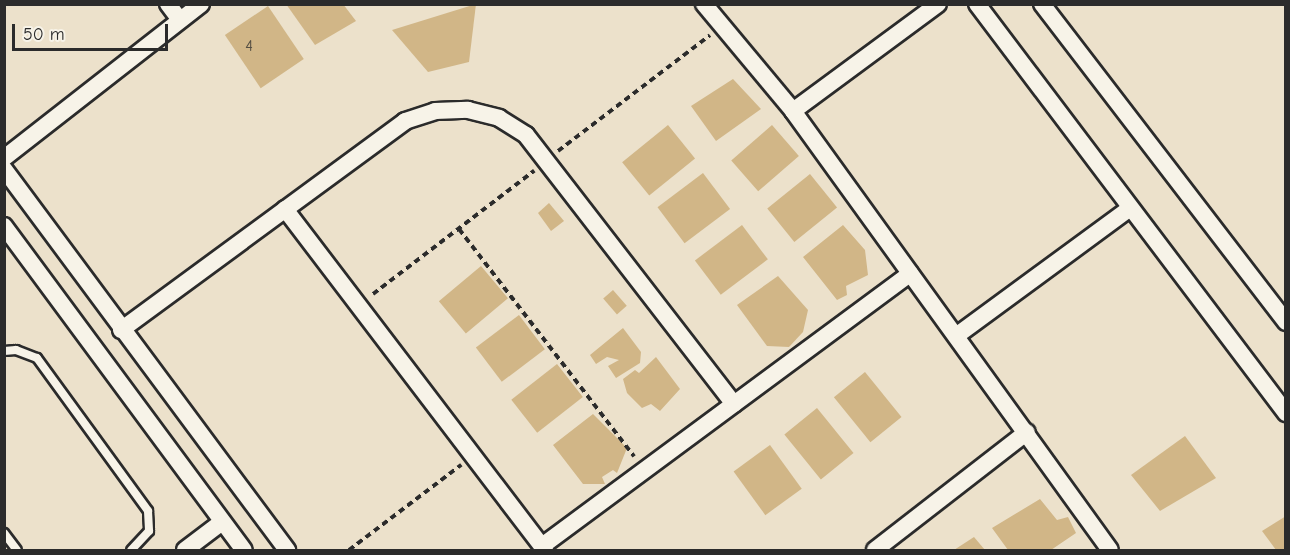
<!DOCTYPE html>
<html>
<head>
<meta charset="utf-8">
<style>
  body { margin:0 }
  #map { position:relative; width:1290px; height:555px; overflow:hidden; background:#ece1cb; font-family:"Comic Neue",sans-serif }
  div>[style] { position:absolute }
  .building>* { inset:0; background:#d1b687; transform-origin:0 0 }
  .path>* { height:4px; margin-top:-2px; transform-origin:0; background:repeating-linear-gradient(90deg,#2b2b2b 0 6px,transparent 0 10.5px) }
  .roads { filter:drop-shadow(2px 0 #2b2b2b) drop-shadow(-2px 0 #2b2b2b) drop-shadow(0 2px #2b2b2b) drop-shadow(0 -2px #2b2b2b) }
  .lane>* { height:8px; margin:-4px; padding:0 4px; transform-origin:4px; border-radius:4px; background:#f7f3e8 }
  .street>* { height:16px; margin:-8px; padding:0 8px; transform-origin:8px; border-radius:8px; background:#f7f3e8 }
  span { translate:-50% -50%; white-space:nowrap; text-align:center; line-height:1.15; -webkit-text-stroke:6px #f7f3e8; paint-order:stroke }
  .number-label { font-size:16px; color:#544e42 }
  .number-label span { -webkit-text-stroke-width:0 }
  .frame { position:absolute; inset:0; border:6px solid #2b2b2b; pointer-events:none }
  .scale { position:absolute; left:12px; top:24px; width:156px; height:27px; box-sizing:border-box; border:3px solid #2b2b2b; border-top:0; padding-left:8px; font-size:18px; line-height:21px; white-space:nowrap; color:#2b2b2b; -webkit-text-stroke:4px #f7f3e8; paint-order:stroke }
</style>
</head>
<body>
<div id="map">
  <div class="building">
    <i style="clip-path:polygon(286px 4px,343px 4px,356px 21px,315px 45px)"></i>
    <i style="clip-path:polygon(476px 4px,469px 62px,428px 72px,392px 30px)"></i>
    <i style="left:268px;top:6px;width:64px;height:52px;rotate:56deg"></i>
    <i style="clip-path:polygon(733px 79px,761px 109px,716px 141px,691px 106px)"></i>
    <i style="left:668px;top:125px;width:43px;height:59px;rotate:51deg"></i>
    <i style="left:772px;top:125px;width:41px;height:54px;rotate:49deg"></i>
    <i style="left:703px;top:173px;width:45px;height:57px;rotate:53deg"></i>
    <i style="left:810px;top:174px;width:43px;height:55px;rotate:51deg"></i>
    <i style="clip-path:polygon(549px 203px,564px 221px,551px 231px,538px 213px)"></i>
    <i style="left:742px;top:225px;width:43px;height:59px;rotate:53deg"></i>
    <i style="clip-path:polygon(843px 225px,865px 250px,868px 275px,846px 286px,847px 295px,837px 300px,803px 257px)"></i>
    <i style="left:481px;top:266px;width:42px;height:55px;rotate:50deg"></i>
    <i style="clip-path:polygon(778px 276px,808px 310px,803px 332px,789px 347px,767px 346px,737px 305px)"></i>
    <i style="left:613px;top:290px;width:21px;height:13px;rotate:49deg"></i>
    <i style="left:519px;top:315px;width:43px;height:54px;rotate:53deg"></i>
    <i style="clip-path:polygon(623px 328px,641px 352px,640px 363px,616px 378px,608px 366px,619px 360px,607px 357px,596px 364px,590px 355px)"></i>
    <i style="clip-path:polygon(656px 357px,680px 389px,660px 411px,651px 404px,642px 408px,627px 393px,623px 379px,635px 370px,639px 373px)"></i>
    <i style="left:557px;top:364px;width:42px;height:58px;rotate:52deg"></i>
    <i style="left:865px;top:372px;width:58px;height:40px;rotate:51deg"></i>
    <i style="left:817px;top:408px;width:58px;height:42px;rotate:51deg"></i>
    <i style="clip-path:polygon(593px 414px,627px 448px,617px 473px,613px 470px,602px 477px,605px 484px,583px 484px,553px 445px)"></i>
    <i style="clip-path:polygon(1185px 436px,1216px 478px,1160px 511px,1131px 475px)"></i>
    <i style="left:770px;top:445px;width:54px;height:45px;rotate:54deg"></i>
    <i style="clip-path:polygon(1040px 499px,1057px 520px,1068px 517px,1076px 533px,1051px 550px,1008px 550px,992px 528px)"></i>
    <i style="clip-path:polygon(1286px 516px,1286px 550px,1276px 550px,1262px 531px)"></i>
    <i style="clip-path:polygon(974px 537px,985px 550px,954px 550px)"></i>
  </div>
  <div class="path">
    <i style="left:558px;top:151px;width:191px;rotate:-37.3deg"></i>
    <i style="left:459px;top:229px;width:287px;rotate:52.4deg"></i>
    <i style="left:373px;top:294px;width:203px;rotate:-37.4deg"></i>
    <i style="left:349px;top:550px;width:141px;rotate:-37.2deg"></i>
  </div>
  <div class="roads">
    <div class="lane">
      <i style="left:4px;top:351px;width:12px;rotate:-5deg"></i>
      <i style="left:16px;top:350px;width:22px;rotate:21deg"></i>
      <i style="left:37px;top:358px;width:189px;rotate:54deg"></i>
      <i style="left:148px;top:511px;width:20px;rotate:87deg"></i>
      <i style="left:149px;top:531px;width:26px;rotate:133deg"></i>
      <i style="left:4px;top:533px;width:21px;rotate:53deg"></i>
    </div>
    <div class="street">
      <i style="left:168px;top:4px;width:20px;rotate:53deg"></i>
      <i style="left:704px;top:4px;width:139px;rotate:50.2deg"></i>
      <i style="left:793px;top:111px;width:541px;rotate:54.17deg"></i>
      <i style="left:977px;top:4px;width:513px;rotate:52.93deg"></i>
      <i style="left:1042px;top:4px;width:401px;rotate:52.5deg"></i>
      <i style="left:793px;top:111px;width:180px;rotate:-36.4deg"></i>
      <i style="left:4px;top:158px;width:250px;rotate:-38deg"></i>
      <i style="left:4px;top:169px;width:475px;rotate:53.4deg"></i>
      <i style="left:285px;top:209px;width:429px;rotate:52.7deg"></i>
      <i style="left:4px;top:226px;width:403px;rotate:53.5deg"></i>
      <i style="left:121px;top:330px;width:353px;rotate:-36.3deg"></i>
      <i style="left:405px;top:121px;width:32px;rotate:-18deg"></i>
      <i style="left:435px;top:111px;width:33px;rotate:-2deg"></i>
      <i style="left:468px;top:110px;width:32px;rotate:14deg"></i>
      <i style="left:499px;top:118px;width:32px;rotate:32deg"></i>
      <i style="left:526px;top:135px;width:340px;rotate:52.3deg"></i>
      <i style="left:956px;top:336px;width:216px;rotate:-36.3deg"></i>
      <i style="left:542px;top:546px;width:458px;rotate:-36.5deg"></i>
      <i style="left:185px;top:550px;width:46px;rotate:-37.1deg"></i>
      <i style="left:875px;top:550px;width:192px;rotate:-37.8deg"></i>
    </div>
  </div>
  <div class="number-label">
    <span style="left:249px;top:46px">4</span>
  </div>
  <div class="frame"></div>
  <div class="scale">50 m</div>
</div>
</body>
</html>
